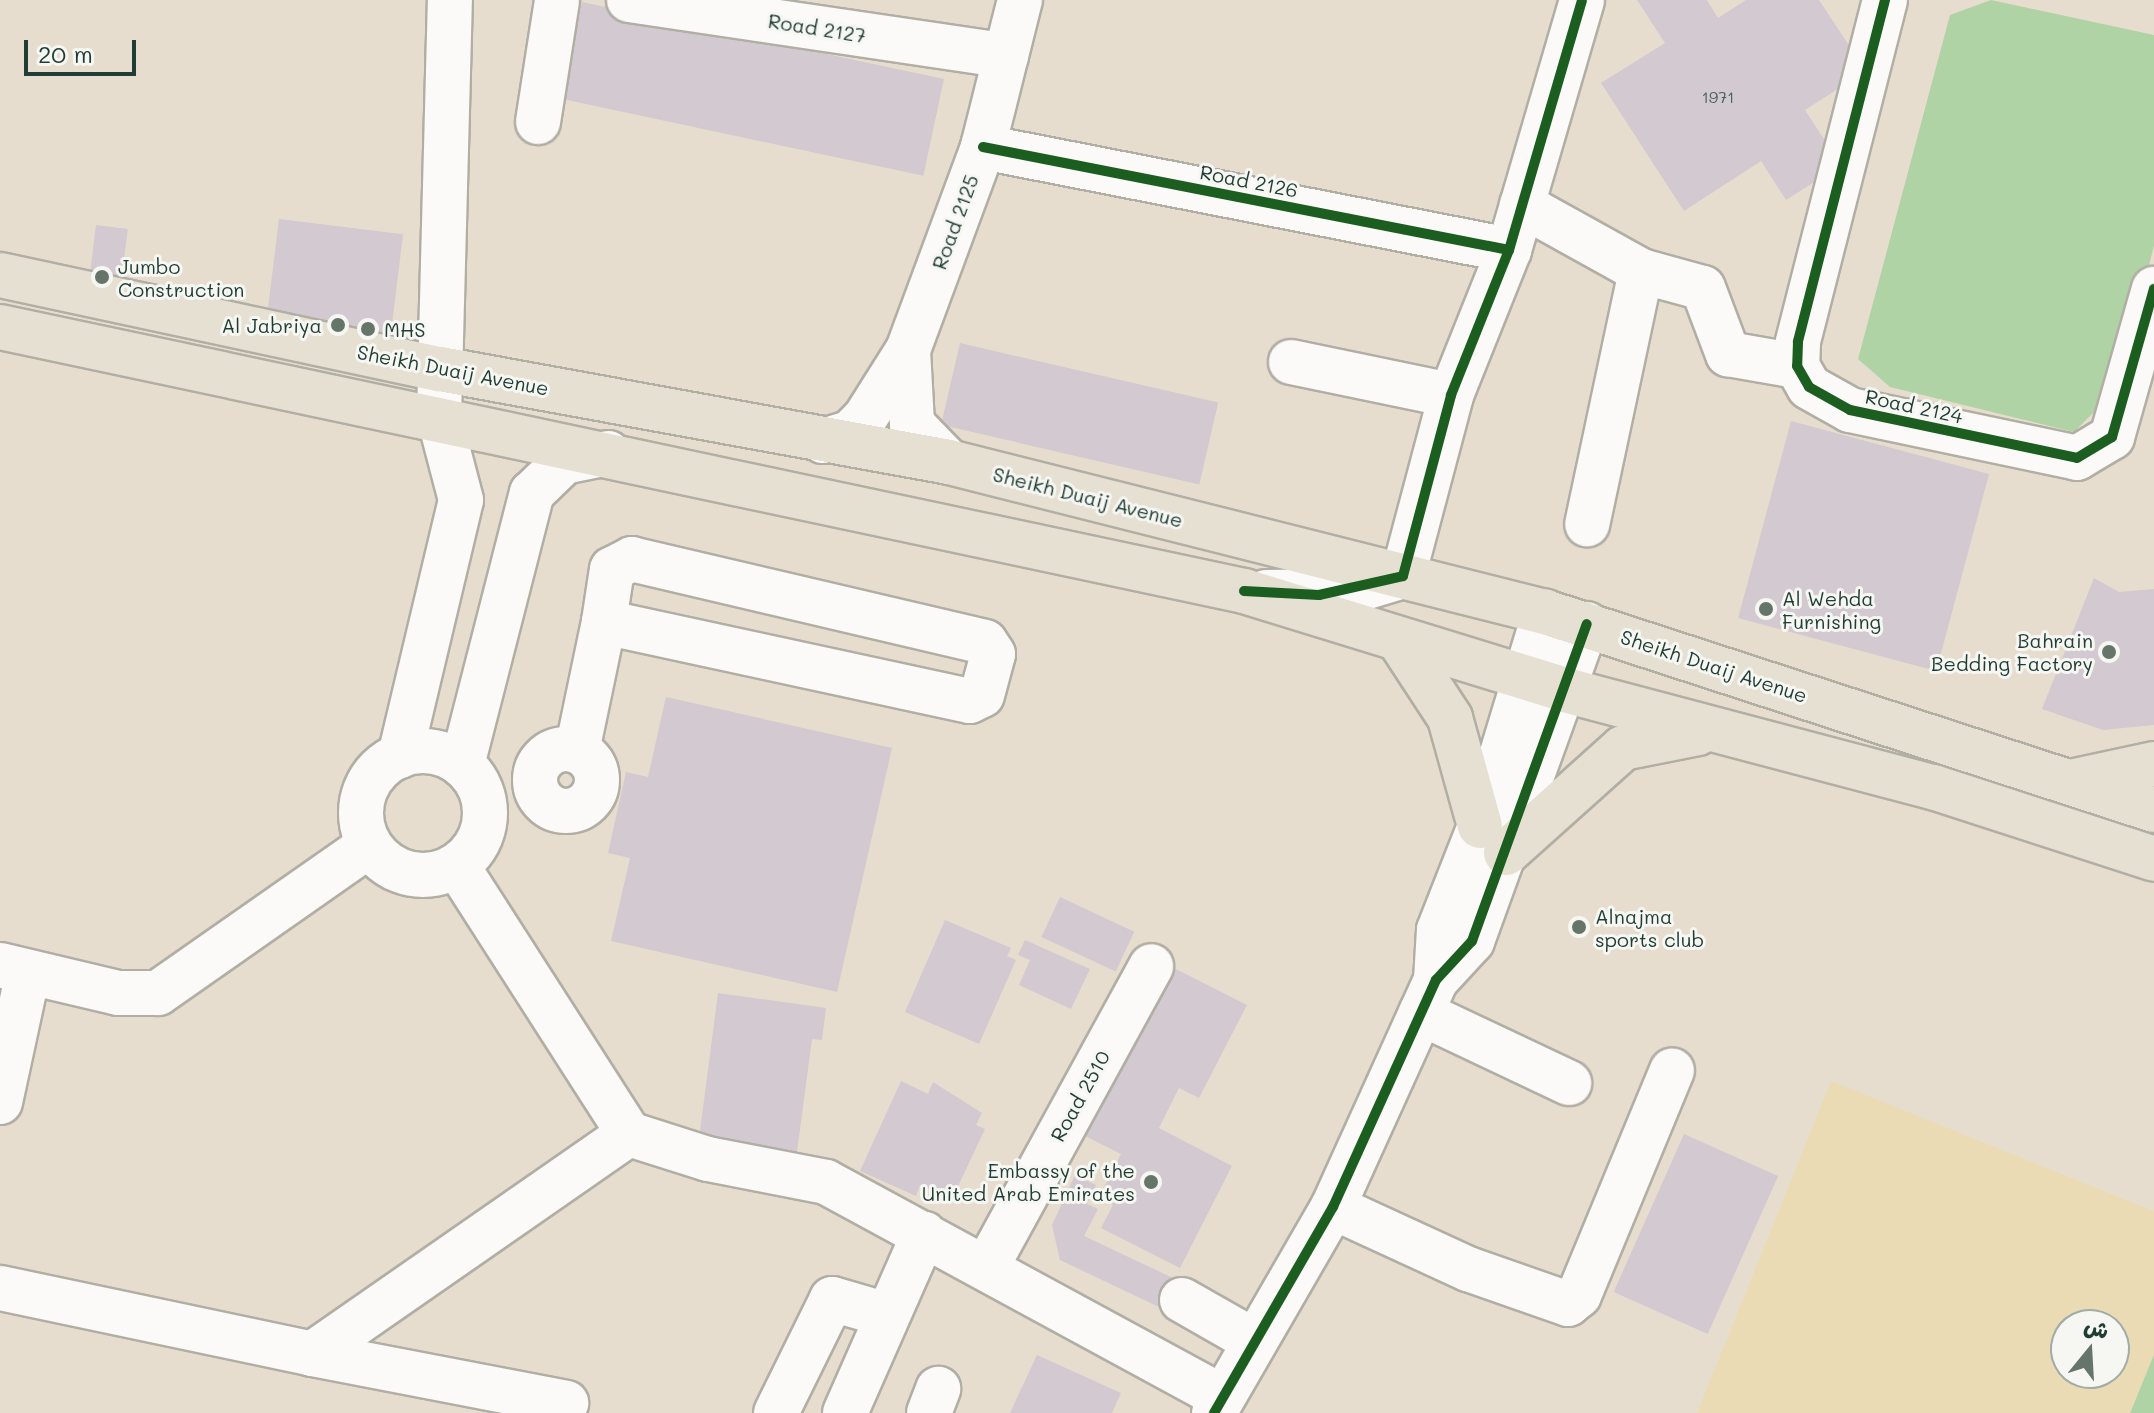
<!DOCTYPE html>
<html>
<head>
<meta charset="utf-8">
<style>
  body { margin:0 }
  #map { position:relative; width:2154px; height:1413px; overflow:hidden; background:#e6ddce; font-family:Mali,"Playpen Sans Arabic",sans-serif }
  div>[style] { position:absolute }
  .green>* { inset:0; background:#b0d3a6 }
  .sand>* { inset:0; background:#eadbb4 }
  .building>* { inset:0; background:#d3c9d0; transform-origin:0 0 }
  .roads { filter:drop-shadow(2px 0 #b1aea4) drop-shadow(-2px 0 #b1aea4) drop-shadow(0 2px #b1aea4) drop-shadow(0 -2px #b1aea4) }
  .minor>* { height:44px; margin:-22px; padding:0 22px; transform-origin:22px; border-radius:22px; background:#fbfaf8 }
  .minor>.ring { margin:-22px; padding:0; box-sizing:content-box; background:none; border:44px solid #fbfaf8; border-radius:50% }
  .major>* { height:44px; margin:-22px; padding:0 22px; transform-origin:22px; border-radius:22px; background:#e6e0d3 }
  .cycleway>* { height:10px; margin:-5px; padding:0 5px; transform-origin:5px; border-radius:5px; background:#1b5e20 }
  .dots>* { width:22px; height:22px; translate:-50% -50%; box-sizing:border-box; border:4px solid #f6f6f2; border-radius:50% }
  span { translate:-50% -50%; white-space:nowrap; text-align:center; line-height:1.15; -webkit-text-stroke:6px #f6f6f2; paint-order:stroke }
  .number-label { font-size:16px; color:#4c605b }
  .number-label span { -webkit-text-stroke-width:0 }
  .street-label { font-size:20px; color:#1f3d34 }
  .poi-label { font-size:20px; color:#1f3d34 }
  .left { translate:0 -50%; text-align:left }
  .right { translate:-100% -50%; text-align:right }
  .north { position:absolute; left:2050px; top:1309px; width:80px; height:80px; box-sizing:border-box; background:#f6f6f2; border:2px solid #a0aca6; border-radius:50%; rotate:18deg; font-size:22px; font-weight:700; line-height:32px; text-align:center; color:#1f3d34 }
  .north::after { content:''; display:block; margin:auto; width:28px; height:36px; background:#65756a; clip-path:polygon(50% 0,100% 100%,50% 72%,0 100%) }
  .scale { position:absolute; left:24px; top:40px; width:112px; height:36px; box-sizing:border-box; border:4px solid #1f3d34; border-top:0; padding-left:10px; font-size:24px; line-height:28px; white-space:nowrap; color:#1f3d34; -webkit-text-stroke:6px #f6f6f2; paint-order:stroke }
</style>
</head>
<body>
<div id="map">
  <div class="green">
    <i style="clip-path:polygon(1991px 0,2154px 35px,2154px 245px,2120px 386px,2074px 432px,1890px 387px,1858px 359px,1950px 15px)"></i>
    <i style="clip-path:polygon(2154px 1354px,2154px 1413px,2130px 1413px)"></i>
  </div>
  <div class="sand">
    <i style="clip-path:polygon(evenodd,1831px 1081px,2154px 1211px,2154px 1354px,2130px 1413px,1697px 1413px,1831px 1081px,2066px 1325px,2114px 1325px,2114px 1373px,2066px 1373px,2066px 1325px)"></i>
  </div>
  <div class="building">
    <i style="clip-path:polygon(1637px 0,1707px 0,1718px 18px,1746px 0,1819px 0,1866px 71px,1805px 110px,1841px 165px,1786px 200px,1761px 161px,1684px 211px,1601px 83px,1665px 43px)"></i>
    <i style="left:582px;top:2px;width:370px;height:99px;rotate:12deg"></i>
    <i style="left:279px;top:219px;width:125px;height:102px;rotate:7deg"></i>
    <i style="left:96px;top:225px;width:32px;height:58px;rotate:7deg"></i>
    <i style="left:960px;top:343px;width:265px;height:84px;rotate:13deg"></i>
    <i style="left:1791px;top:421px;width:205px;height:204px;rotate:15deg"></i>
    <i style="clip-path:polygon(2094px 578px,2119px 592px,2154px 589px,2154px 725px,2103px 730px,2042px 709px)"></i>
    <i style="clip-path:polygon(666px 697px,892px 748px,837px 992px,611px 941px,630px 858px,608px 853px,626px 772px,648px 777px)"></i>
    <i style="left:1060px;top:897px;width:82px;height:44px;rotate:25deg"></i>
    <i style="clip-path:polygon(945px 920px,1011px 948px,1007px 956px,1016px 960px,979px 1044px,905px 1012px)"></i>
    <i style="clip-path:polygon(1025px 940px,1090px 969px,1071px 1009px,1019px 985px,1030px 960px,1018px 955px)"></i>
    <i style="clip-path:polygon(1172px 967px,1247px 1005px,1199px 1098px,1179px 1088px,1159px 1128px,1232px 1166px,1180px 1268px,1101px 1228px,1113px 1205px,1099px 1197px,1121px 1154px,1085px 1136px)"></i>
    <i style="clip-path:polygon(718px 993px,826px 1008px,822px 1040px,812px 1039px,797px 1152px,699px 1139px)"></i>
    <i style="clip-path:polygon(901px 1081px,928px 1094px,933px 1082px,982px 1113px,976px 1125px,985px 1129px,952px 1199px,920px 1185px,916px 1196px,860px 1171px)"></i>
    <i style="left:1684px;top:1134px;width:103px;height:173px;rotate:24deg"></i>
    <i style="clip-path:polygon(1075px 1175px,1096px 1185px,1087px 1204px,1098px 1209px,1084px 1236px,1173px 1278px,1159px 1307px,1060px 1260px,1052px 1225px)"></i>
    <i style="clip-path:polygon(1037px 1355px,1121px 1393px,1112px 1413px,1010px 1413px)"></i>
  </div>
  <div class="roads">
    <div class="minor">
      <i style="left:629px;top:0;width:381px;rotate:8.4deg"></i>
      <i style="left:1885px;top:0;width:353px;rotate:104.3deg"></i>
      <i style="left:1798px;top:342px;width:24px;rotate:92deg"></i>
      <i style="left:1797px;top:366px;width:24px;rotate:60deg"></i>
      <i style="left:1809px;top:387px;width:47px;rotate:29.3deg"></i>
      <i style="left:1850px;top:410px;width:232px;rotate:11.9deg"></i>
      <i style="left:2077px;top:458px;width:41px;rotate:-31deg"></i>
      <i style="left:2112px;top:437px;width:154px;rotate:-74.2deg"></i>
      <i style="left:538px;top:122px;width:123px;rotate:-81.1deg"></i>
      <i style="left:983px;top:147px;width:536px;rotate:11.08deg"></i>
      <i style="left:1522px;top:205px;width:136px;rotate:29deg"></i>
      <i style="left:1641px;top:271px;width:259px;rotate:102deg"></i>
      <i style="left:1641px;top:271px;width:64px;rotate:15.3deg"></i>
      <i style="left:1703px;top:288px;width:71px;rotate:69.3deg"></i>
      <i style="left:1728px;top:354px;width:70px;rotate:9.9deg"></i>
      <i style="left:908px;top:350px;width:74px;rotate:86.9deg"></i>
      <i style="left:912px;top:424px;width:53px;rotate:45.8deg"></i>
      <i style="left:1291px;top:362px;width:163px;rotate:11.7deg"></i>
      <i style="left:823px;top:441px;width:28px;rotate:-17deg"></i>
      <i style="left:850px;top:433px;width:21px;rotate:-45deg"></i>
      <i style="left:865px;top:418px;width:80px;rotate:-57.7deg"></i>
      <i style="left:908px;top:350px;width:216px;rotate:-69.7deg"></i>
      <i style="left:983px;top:147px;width:152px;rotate:-75.9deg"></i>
      <i style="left:1266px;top:592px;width:88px;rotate:-0.7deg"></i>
      <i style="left:1354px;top:591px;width:51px;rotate:-17deg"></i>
      <i style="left:1403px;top:576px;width:187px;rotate:-75.1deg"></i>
      <i style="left:1451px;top:395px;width:156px;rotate:-68.2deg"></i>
      <i style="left:1509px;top:250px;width:260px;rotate:-73.7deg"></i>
      <i class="ring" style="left:535px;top:749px;width:18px;height:18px"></i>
      <i class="ring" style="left:361px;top:751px;width:80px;height:80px"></i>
      <i style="left:577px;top:751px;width:132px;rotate:-78.2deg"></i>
      <i style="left:604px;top:622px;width:374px;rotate:12.2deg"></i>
      <i style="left:970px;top:701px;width:13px;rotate:-27deg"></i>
      <i style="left:982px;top:695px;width:42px;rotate:-75deg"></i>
      <i style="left:993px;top:654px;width:14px;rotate:-124deg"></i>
      <i style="left:985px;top:642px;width:363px;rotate:-166.8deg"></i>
      <i style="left:632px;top:559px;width:22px;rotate:153deg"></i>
      <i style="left:612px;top:569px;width:54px;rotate:98.6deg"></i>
      <i style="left:400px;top:756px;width:263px;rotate:-76.6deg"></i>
      <i style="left:461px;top:500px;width:87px;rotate:-104.7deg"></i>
      <i style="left:439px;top:416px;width:416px;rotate:-88.5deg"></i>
      <i style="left:462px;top:765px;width:281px;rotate:-75.6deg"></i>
      <i style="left:532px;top:493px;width:45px;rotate:-44.1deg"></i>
      <i style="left:564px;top:462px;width:45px;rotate:-11.6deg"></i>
      <i style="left:457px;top:866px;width:318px;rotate:57.3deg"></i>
      <i style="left:629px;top:1134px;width:83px;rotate:17.6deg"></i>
      <i style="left:708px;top:1159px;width:120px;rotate:11deg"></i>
      <i style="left:826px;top:1182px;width:451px;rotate:28.5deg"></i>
      <i style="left:0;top:965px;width:121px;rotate:13.3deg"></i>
      <i style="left:118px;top:993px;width:40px"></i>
      <i style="left:158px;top:993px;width:258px;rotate:-35deg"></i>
      <i style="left:1436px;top:980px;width:50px;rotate:-86.6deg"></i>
      <i style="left:1439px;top:930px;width:112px;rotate:-68.5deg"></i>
      <i style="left:1480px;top:826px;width:224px;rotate:-73.1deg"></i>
      <i style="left:1421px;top:1013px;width:164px;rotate:25.3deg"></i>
      <i style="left:0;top:1102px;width:133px;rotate:-77.8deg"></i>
      <i style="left:1333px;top:1207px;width:149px;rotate:24.7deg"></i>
      <i style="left:1468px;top:1269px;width:106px;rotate:19.3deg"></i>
      <i style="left:1568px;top:1304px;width:14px;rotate:-39deg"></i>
      <i style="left:1579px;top:1295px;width:243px;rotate:-67.5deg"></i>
      <i style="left:986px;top:1268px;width:344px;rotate:-61.3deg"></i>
      <i style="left:0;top:1288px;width:319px;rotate:11.9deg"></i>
      <i style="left:312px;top:1354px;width:386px;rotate:-34.8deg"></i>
      <i style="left:1182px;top:1300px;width:83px;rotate:29.7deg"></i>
      <i style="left:312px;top:1354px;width:259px;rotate:10.9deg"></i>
      <i style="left:776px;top:1413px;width:127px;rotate:-63.8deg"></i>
      <i style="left:832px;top:1299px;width:57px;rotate:16.2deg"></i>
      <i style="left:845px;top:1413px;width:196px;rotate:-66.2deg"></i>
      <i style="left:929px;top:1413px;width:26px;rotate:-69deg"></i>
      <i style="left:1214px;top:1413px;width:238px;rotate:-60deg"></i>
      <i style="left:1333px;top:1207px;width:249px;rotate:-65.6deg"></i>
      <i style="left:1436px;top:980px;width:53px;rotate:-47.3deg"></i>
      <i style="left:1472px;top:941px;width:337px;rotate:-70.1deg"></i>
    </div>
    <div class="major">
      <i style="left:0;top:275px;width:450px;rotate:12.1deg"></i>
      <i style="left:440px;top:369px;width:517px;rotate:10.35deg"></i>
      <i style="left:949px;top:462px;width:615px;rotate:14.13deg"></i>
      <i style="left:1545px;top:612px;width:640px;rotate:18.01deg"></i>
      <i style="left:0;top:327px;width:1272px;rotate:11.98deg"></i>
      <i style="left:1244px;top:591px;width:336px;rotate:17.1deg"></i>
      <i style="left:1565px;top:690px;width:381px;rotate:14.8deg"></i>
      <i style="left:1933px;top:787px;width:232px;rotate:18deg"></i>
      <i style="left:1401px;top:643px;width:90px;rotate:56.8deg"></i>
      <i style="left:1450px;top:718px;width:112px;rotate:74.5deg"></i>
      <i style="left:2075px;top:781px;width:81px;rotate:-12.1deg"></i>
      <i style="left:1506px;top:853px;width:157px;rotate:-41.9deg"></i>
      <i style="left:1623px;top:748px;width:76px;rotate:-11.3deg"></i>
    </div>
  </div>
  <div class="cycleway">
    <i style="left:1885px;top:0;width:353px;rotate:104.3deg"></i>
    <i style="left:1798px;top:342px;width:24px;rotate:92deg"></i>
    <i style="left:1797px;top:366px;width:24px;rotate:60deg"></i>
    <i style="left:1809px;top:387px;width:47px;rotate:29.3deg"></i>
    <i style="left:1850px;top:410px;width:232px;rotate:11.9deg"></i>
    <i style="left:2077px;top:458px;width:41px;rotate:-31deg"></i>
    <i style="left:2112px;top:437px;width:154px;rotate:-74.2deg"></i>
    <i style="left:983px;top:147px;width:536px;rotate:11.08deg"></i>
    <i style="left:1244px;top:591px;width:75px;rotate:3.1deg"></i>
    <i style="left:1319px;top:595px;width:86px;rotate:-12.7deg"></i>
    <i style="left:1403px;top:576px;width:187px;rotate:-75.1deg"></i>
    <i style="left:1451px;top:395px;width:156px;rotate:-68.2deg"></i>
    <i style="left:1509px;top:250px;width:260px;rotate:-73.7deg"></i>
    <i style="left:1214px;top:1413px;width:238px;rotate:-60deg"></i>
    <i style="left:1333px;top:1207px;width:249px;rotate:-65.6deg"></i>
    <i style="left:1436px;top:980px;width:53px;rotate:-47.3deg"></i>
    <i style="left:1472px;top:941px;width:337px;rotate:-70.1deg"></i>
  </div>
  <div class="dots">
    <i style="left:102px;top:277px;background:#65756a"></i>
    <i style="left:338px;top:325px;background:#65756a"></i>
    <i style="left:368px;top:329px;background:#65756a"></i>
    <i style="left:1766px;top:609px;background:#65756a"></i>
    <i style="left:2109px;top:652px;background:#65756a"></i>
    <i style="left:1579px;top:927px;background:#65756a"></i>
    <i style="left:1151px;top:1182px;background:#65756a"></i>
  </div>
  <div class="number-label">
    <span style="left:1718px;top:97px">1971</span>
  </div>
  <div class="street-label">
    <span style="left:817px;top:28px;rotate:9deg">Road 2127</span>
    <span style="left:1249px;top:181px;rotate:11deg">Road 2126</span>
    <span style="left:955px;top:222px;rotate:-70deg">Road 2125</span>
    <span style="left:453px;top:370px;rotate:11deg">Sheikh Duaij Avenue</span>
    <span style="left:1914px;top:406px;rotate:12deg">Road 2124</span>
    <span style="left:1088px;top:497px;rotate:14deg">Sheikh Duaij Avenue</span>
    <span style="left:1714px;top:666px;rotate:18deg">Sheikh Duaij Avenue</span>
    <span style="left:1080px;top:1096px;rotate:-61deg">Road 2510</span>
  </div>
  <div class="poi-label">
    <span class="left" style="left:118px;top:278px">Jumbo<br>Construction</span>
    <span class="right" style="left:322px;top:325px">Al Jabriya</span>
    <span class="left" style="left:384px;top:329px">MHS</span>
    <span class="left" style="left:1782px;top:610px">Al Wehda<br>Furnishing</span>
    <span class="right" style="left:2093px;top:652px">Bahrain<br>Bedding Factory</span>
    <span class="left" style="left:1595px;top:928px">Alnajma<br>sports club</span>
    <span class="right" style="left:1135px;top:1182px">Embassy of the<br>United Arab Emirates</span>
  </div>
  <div class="north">ش</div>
  <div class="scale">20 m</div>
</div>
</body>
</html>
